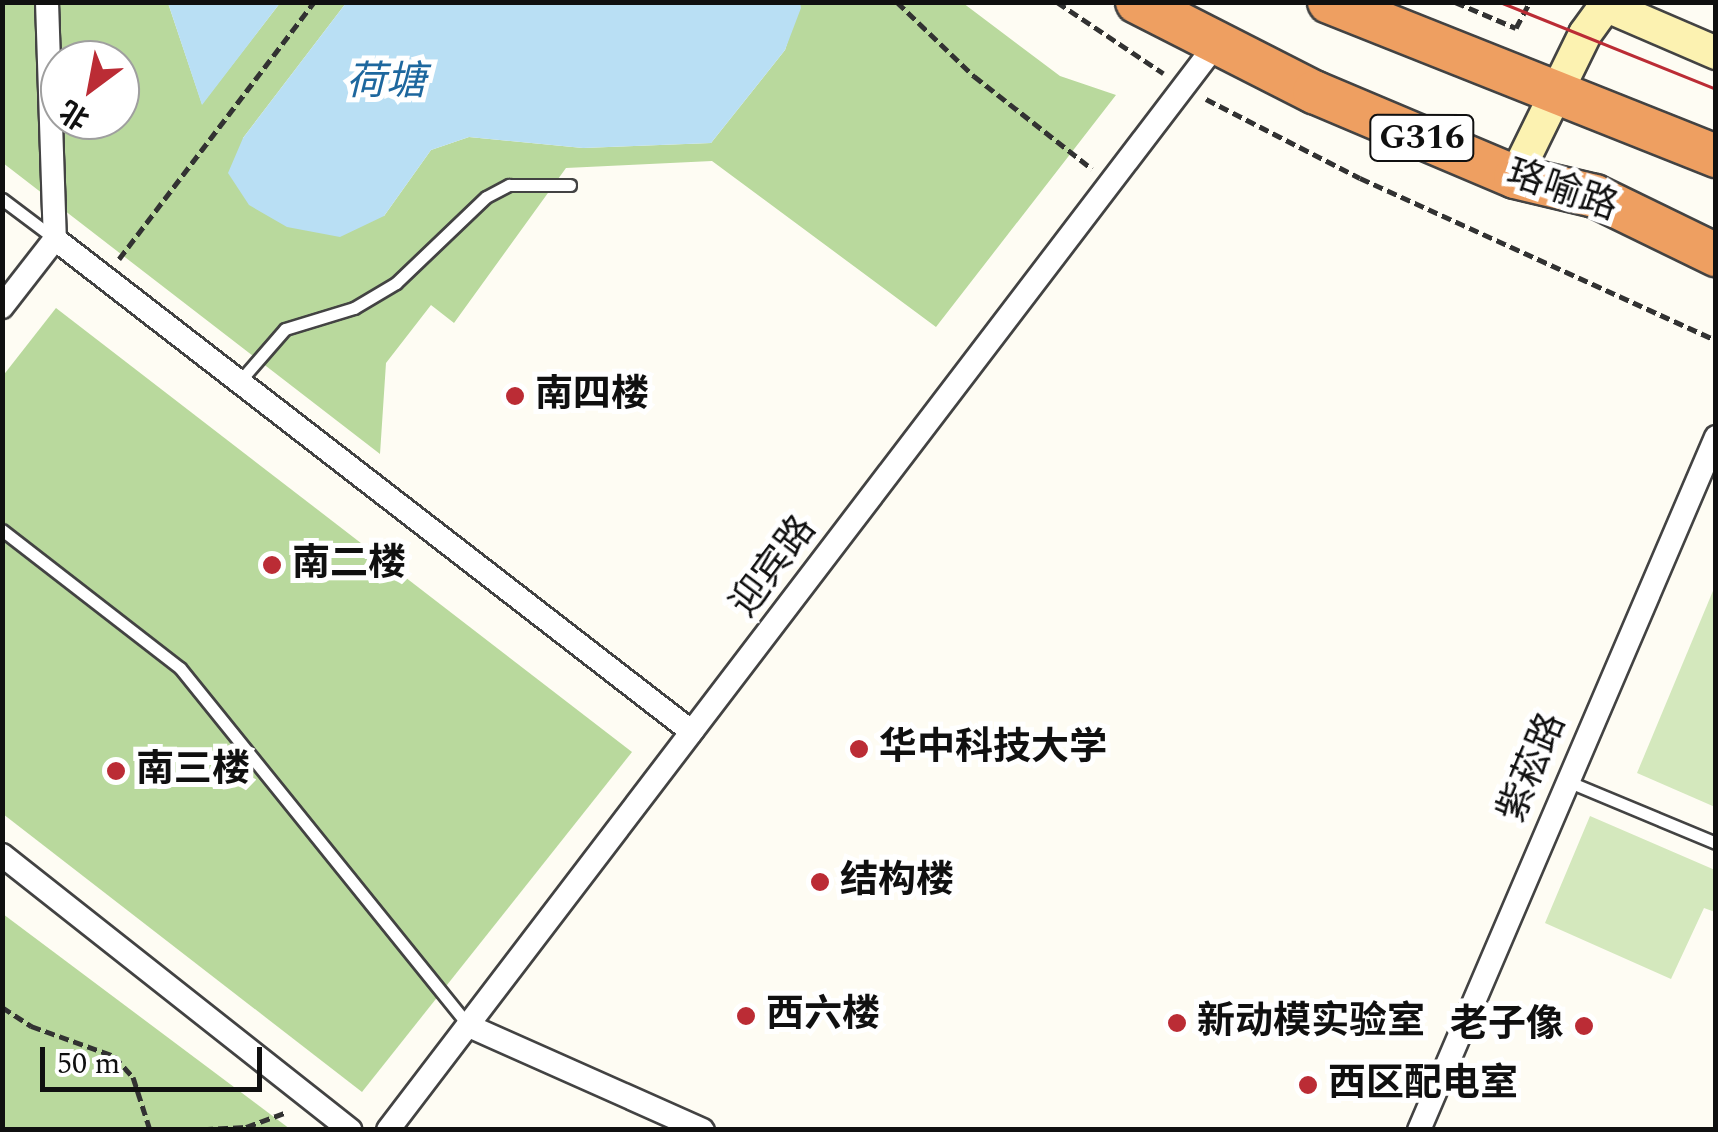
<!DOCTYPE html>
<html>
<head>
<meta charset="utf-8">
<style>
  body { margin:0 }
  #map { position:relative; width:1718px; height:1132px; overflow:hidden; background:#fefcf3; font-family:Spectral,"Noto Sans SC",serif }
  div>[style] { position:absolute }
  .green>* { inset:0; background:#d4e8bd }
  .forest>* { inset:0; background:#b9d99d }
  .water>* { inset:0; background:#b9dff4 }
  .path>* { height:5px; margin-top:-2.5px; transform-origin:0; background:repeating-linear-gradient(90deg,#323232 0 10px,transparent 0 15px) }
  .roads { filter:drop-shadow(2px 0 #434343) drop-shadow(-2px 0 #434343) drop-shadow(0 2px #434343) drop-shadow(0 -2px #434343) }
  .lane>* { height:11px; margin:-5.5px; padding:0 5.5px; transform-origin:5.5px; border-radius:5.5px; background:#fff }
  .street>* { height:22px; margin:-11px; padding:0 11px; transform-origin:11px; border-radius:11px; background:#fff }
  .secondary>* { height:32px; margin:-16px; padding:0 16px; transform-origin:16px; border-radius:16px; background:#fcf2b1 }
  .highway>* { height:42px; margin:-21px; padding:0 21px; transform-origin:21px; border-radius:21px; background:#ee9f61 }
  .tram>* { height:2.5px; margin:-1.25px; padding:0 1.25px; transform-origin:1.25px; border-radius:1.25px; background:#bb2c35 }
  .dots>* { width:28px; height:28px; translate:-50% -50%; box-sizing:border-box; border:5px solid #fff; border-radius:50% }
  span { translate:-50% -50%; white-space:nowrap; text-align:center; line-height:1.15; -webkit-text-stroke:10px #fff; paint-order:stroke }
  .shield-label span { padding:2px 8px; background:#fff; border:2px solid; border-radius:8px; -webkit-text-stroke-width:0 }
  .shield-label { font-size:35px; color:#101010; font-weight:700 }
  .street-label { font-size:38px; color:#101010 }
  .poi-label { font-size:38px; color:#101010; font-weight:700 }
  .left { translate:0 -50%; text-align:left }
  .right { translate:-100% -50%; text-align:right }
  .water-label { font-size:40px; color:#1d679e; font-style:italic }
  .frame { position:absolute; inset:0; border:5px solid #101010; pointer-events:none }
  .north { position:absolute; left:40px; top:40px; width:100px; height:100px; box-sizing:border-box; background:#fff; border:2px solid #9f9f9f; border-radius:50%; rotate:212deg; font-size:28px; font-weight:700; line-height:40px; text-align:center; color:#101010 }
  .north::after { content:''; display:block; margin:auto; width:35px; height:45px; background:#bb2c35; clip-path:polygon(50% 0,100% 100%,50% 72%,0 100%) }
  .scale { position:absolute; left:40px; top:1047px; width:222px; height:45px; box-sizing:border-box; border:5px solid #101010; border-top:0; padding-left:12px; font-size:30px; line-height:35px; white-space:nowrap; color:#101010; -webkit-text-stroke:8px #fff; paint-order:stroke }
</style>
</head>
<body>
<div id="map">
  <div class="green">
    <i style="clip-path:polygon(1715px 586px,1716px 807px,1715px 807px,1637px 773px)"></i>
    <i style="clip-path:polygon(1590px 816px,1715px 870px,1715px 912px,1704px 908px,1671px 979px,1545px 923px)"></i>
  </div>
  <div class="forest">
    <i style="clip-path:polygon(evenodd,2px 3px,168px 3px,202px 104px,280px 3px,346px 3px,243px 138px,384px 216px,431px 150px,469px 137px,583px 148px,711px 143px,785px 50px,800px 3px,963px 3px,1060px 76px,1116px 95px,936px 327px,712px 161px,566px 168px,454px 323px,431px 305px,386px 363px,380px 454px,3px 163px,2px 3px,60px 60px,120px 60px,120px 120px,60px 120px,60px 60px)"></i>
    <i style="clip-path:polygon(56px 308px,632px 752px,362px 1092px,3px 814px,2px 377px)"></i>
    <i style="clip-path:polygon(3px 914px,290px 1129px,3px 1129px)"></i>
  </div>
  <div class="water">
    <i style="clip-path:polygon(168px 3px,168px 2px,280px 3px,202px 105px)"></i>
    <i style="clip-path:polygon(346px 3px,800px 2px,801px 8px,785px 50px,711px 143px,583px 148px,469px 137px,431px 150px,384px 216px,340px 237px,287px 227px,249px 205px,228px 173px,243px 138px)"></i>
  </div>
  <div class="path">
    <i style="left:897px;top:2px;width:107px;rotate:43.9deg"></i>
    <i style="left:974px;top:76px;width:150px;rotate:38.2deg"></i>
    <i style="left:1057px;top:2px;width:128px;rotate:33.8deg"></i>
    <i style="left:1455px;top:2px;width:66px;rotate:23.1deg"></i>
    <i style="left:1516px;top:28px;width:30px;rotate:-62deg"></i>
    <i style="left:1206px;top:99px;width:173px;rotate:27.2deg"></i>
    <i style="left:1360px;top:178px;width:391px;rotate:24.5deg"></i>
    <i style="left:119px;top:259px;width:323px;rotate:-52.8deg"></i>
    <i style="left:2px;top:1007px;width:35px;rotate:33deg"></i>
    <i style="left:31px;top:1026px;width:88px;rotate:19.9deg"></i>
    <i style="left:114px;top:1056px;width:28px;rotate:48deg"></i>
    <i style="left:133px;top:1077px;width:56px;rotate:72.2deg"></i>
    <i style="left:188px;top:1130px;width:58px;rotate:-3deg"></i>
    <i style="left:246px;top:1127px;width:44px;rotate:-20.1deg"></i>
  </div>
  <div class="roads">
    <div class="lane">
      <i style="left:2px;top:199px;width:66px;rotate:37deg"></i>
      <i style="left:239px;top:382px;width:70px;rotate:-49deg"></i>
      <i style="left:285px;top:329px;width:72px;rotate:-16.9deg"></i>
      <i style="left:354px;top:308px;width:49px;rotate:-30.8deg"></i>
      <i style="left:396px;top:283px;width:124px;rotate:-43.7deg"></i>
      <i style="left:486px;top:197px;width:26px;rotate:-28deg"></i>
      <i style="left:509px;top:185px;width:61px"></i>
      <i style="left:2px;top:530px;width:225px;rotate:37.8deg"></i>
      <i style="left:180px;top:668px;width:460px;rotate:51.1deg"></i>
      <i style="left:1567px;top:781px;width:161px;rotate:22.6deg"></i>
    </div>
    <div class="street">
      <i style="left:47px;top:2px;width:237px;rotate:88.1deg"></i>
      <i style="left:55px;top:239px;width:805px;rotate:37.74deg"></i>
      <i style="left:2px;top:307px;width:86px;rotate:-52.1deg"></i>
      <i style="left:2px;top:855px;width:444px;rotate:38.3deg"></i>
      <i style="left:469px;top:1026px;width:256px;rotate:24deg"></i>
      <i style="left:388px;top:1130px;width:1362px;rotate:-52.67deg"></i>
      <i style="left:1419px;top:1130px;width:754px;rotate:-66.8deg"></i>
    </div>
    <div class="secondary">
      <i style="left:1607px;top:6px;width:119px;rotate:23.3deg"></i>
      <i style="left:1515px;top:177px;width:159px;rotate:-63.9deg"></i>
      <i style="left:1585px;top:34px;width:39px;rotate:-54deg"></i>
    </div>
    <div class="highway">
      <i style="left:1137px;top:2px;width:199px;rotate:27deg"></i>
      <i style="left:1314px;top:92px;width:218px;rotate:22.9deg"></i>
      <i style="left:1515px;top:177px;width:82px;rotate:13.4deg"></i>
      <i style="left:1595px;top:196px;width:135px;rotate:26deg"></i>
      <i style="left:1329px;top:2px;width:417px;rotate:21.7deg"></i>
    </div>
  </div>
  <div class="tram">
    <i style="left:1500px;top:2px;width:233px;rotate:21.9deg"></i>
  </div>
  <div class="dots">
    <i style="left:515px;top:396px;background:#bb2c35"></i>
    <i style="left:272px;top:565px;background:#bb2c35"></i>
    <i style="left:859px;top:749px;background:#bb2c35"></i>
    <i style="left:116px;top:771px;background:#bb2c35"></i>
    <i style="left:820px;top:882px;background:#bb2c35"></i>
    <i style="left:746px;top:1016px;background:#bb2c35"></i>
    <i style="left:1177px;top:1023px;background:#bb2c35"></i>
    <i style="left:1584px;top:1026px;background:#bb2c35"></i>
    <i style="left:1308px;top:1085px;background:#bb2c35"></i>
  </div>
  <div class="shield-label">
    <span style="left:1422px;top:138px">G316</span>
  </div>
  <div class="street-label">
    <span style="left:1562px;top:191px;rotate:19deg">珞喻路</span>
    <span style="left:774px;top:567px;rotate:-53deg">迎宾路</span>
    <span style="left:1533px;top:768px;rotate:-67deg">紫菘路</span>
  </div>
  <div class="poi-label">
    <span class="left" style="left:535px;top:396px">南四楼</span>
    <span class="left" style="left:292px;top:565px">南二楼</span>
    <span class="left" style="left:879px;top:749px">华中科技大学</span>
    <span class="left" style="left:136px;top:771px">南三楼</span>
    <span class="left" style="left:840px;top:882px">结构楼</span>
    <span class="left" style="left:766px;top:1016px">西六楼</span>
    <span class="left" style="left:1197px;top:1023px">新动模实验室</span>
    <span class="right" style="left:1564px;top:1026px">老子像</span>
    <span class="left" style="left:1328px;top:1085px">西区配电室</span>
  </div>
  <div class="water-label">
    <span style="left:386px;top:83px">荷塘</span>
  </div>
  <div class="frame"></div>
  <div class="north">北</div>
  <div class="scale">50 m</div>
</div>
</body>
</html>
